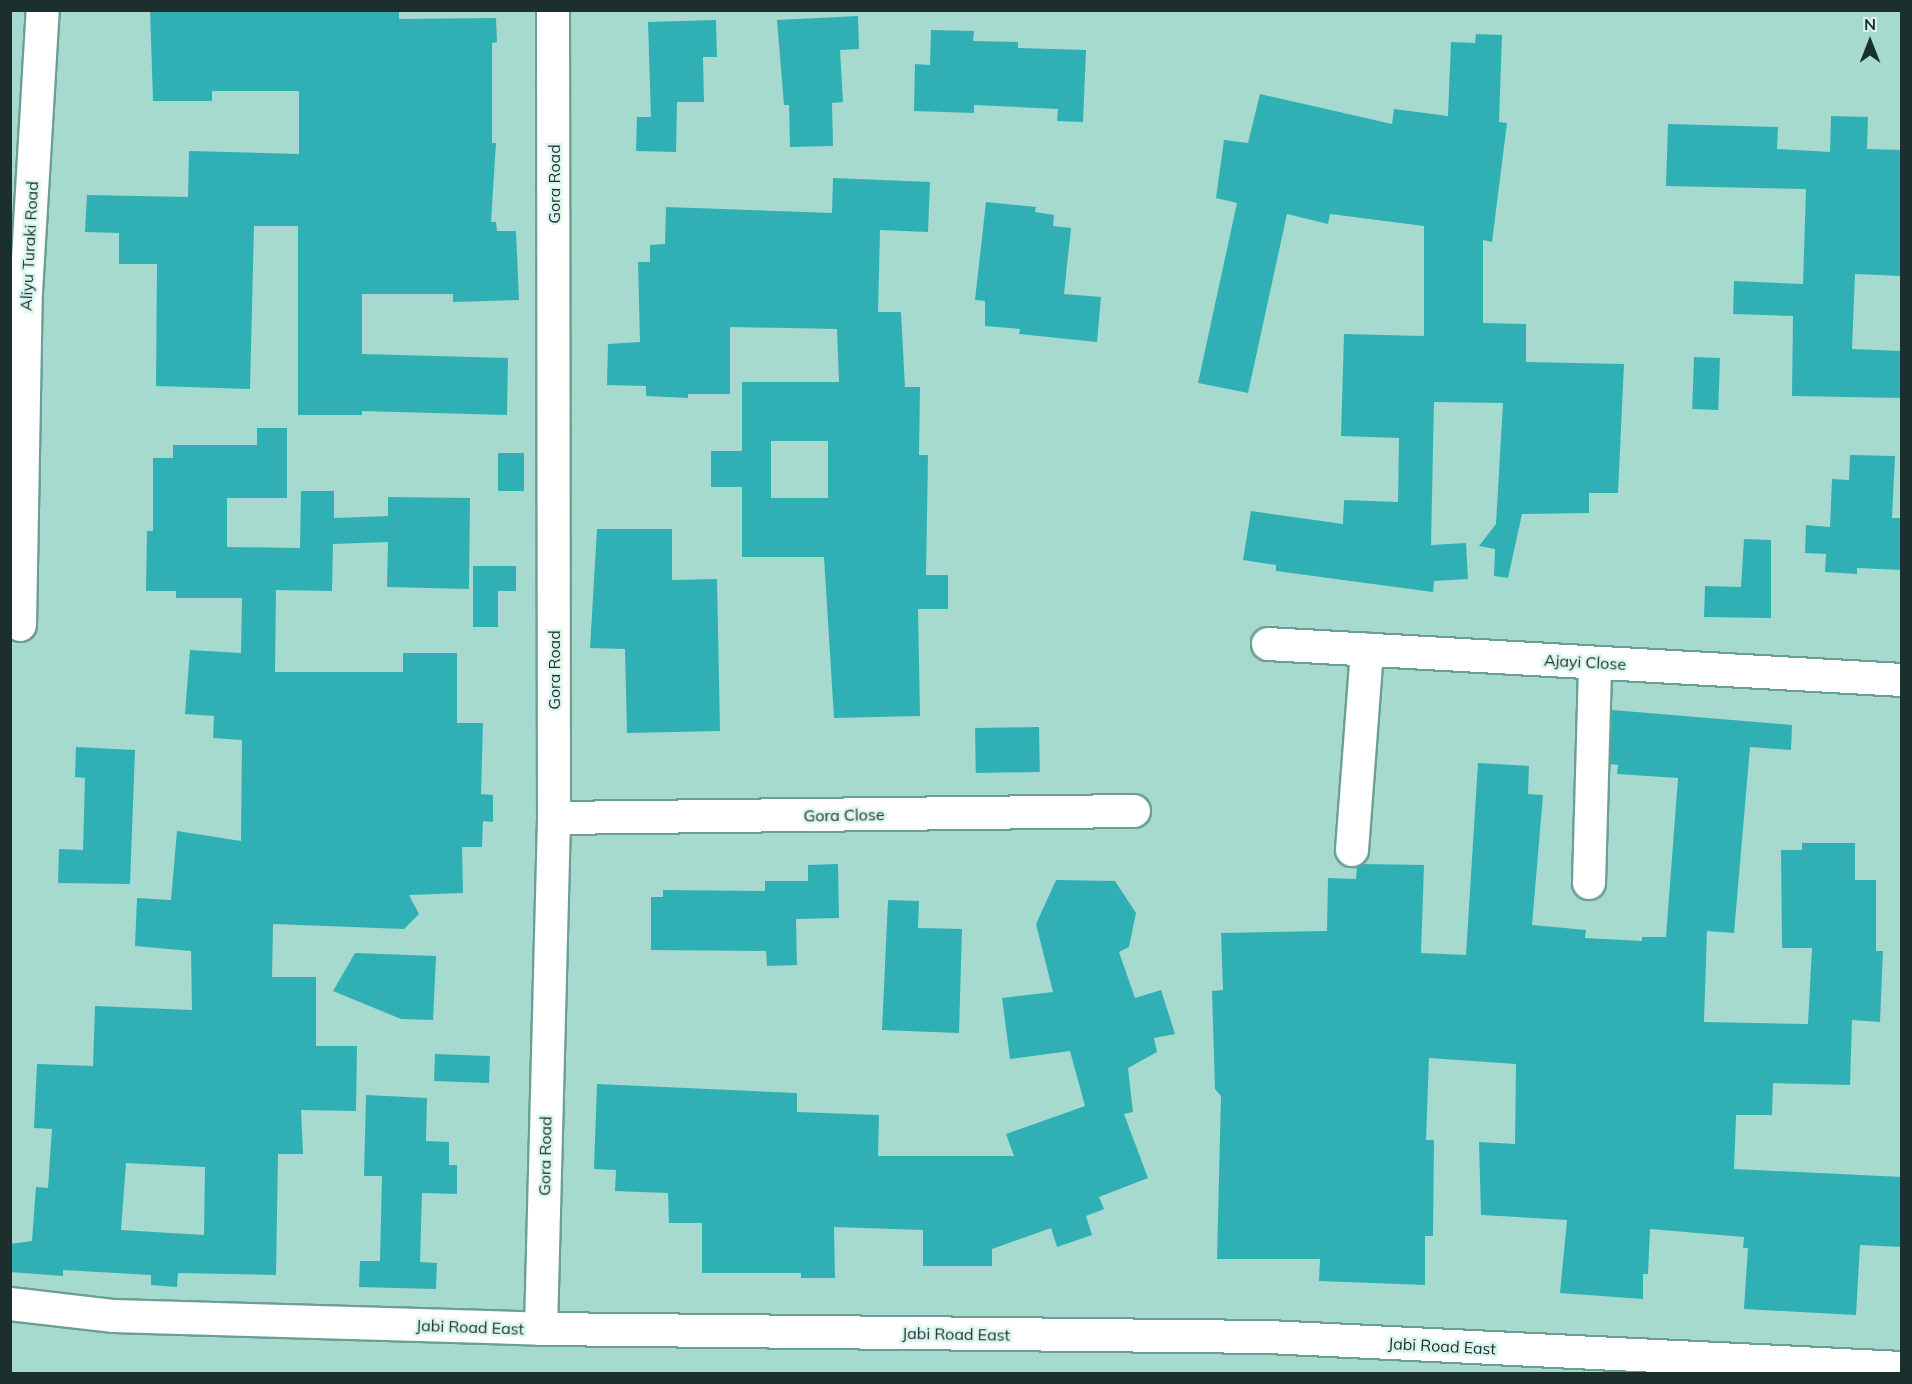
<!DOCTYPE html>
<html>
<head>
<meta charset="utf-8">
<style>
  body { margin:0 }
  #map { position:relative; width:1912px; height:1384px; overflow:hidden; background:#a6dace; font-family:Mulish,sans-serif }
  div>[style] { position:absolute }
  .building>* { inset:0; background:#30b0b5; transform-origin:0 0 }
  .roads { filter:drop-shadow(2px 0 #6c9f94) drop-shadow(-2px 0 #6c9f94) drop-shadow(0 2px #6c9f94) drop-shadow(0 -2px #6c9f94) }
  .minor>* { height:32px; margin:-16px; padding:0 16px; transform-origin:16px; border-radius:16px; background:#fff }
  span { translate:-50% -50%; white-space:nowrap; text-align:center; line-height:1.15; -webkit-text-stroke:5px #dbf5ee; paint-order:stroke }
  .street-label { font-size:16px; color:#1b302c }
  .frame { position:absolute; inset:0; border:12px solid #1b302c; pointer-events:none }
  .north { position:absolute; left:1840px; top:12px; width:60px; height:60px; -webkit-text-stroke:4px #dbf5ee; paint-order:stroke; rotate:0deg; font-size:16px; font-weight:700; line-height:24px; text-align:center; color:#1b302c }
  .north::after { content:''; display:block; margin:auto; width:21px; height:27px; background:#1b302c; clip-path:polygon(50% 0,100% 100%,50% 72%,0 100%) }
</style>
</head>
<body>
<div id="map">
  <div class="building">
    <i style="clip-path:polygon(150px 10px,399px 10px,399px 19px,496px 18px,497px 42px,492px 43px,492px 143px,496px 143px,491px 222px,496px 222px,497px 231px,516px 231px,519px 300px,453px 302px,453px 294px,362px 294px,362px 354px,508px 358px,507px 415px,362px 411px,362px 415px,298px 415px,298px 226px,254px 226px,250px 389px,156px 386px,157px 264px,119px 264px,119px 233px,85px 232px,87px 195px,188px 197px,189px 151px,299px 154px,299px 91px,212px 91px,212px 101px,153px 101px)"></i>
    <i style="clip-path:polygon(858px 16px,859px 49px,840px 50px,843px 102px,832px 103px,833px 146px,790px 147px,789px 105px,784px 105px,777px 20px)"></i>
    <i style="clip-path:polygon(716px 20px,717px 57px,703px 57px,704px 102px,677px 102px,676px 152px,636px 151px,637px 117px,651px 117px,648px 22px)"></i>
    <i style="clip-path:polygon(931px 30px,974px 31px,973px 41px,1018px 42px,1018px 48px,1086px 50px,1083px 122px,1057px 121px,1058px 109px,974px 105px,974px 113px,914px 111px,915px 64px,930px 65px)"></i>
    <i style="clip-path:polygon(1476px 34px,1502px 35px,1499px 122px,1507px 123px,1492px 242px,1483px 240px,1483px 323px,1526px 324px,1526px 362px,1624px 364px,1618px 493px,1589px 493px,1589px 513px,1522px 514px,1508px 578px,1494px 576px,1495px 549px,1479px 546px,1496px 524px,1503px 403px,1434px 402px,1431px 545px,1466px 543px,1468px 579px,1434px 581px,1433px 592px,1276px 571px,1276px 565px,1243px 560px,1251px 511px,1343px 524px,1344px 500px,1398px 502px,1399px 438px,1341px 436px,1344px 334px,1424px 336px,1424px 226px,1330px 214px,1328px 224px,1287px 214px,1248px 393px,1198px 383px,1237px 203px,1216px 198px,1224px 140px,1248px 143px,1260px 94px,1392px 124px,1394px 109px,1448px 116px,1451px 42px,1475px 43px)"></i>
    <i style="clip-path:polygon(1831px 116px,1868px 117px,1867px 149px,1902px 150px,1902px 276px,1855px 274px,1852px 349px,1902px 351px,1902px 398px,1792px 396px,1793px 316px,1733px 314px,1734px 281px,1803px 284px,1806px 189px,1666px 186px,1668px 124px,1778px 127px,1777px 149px,1830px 152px)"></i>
    <i style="clip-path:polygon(evenodd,833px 178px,930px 182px,928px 232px,880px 230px,878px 312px,901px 312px,905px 387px,920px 387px,919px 455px,928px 455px,926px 575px,948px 575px,948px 609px,918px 609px,920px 716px,834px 718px,824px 557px,742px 557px,742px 487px,711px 487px,711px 451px,742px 451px,742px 382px,839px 382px,837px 329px,730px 327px,730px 394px,688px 394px,688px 398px,646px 396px,646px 386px,607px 385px,608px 344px,640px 342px,638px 262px,650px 262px,650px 245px,665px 244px,666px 207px,832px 213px,833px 178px,771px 441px,828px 441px,828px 498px,771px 498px,771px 441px)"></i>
    <i style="clip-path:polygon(986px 202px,1036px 207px,1035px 212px,1054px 215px,1053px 226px,1071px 228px,1064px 294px,1101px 297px,1097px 342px,1019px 334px,1020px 329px,985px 326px,985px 301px,975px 300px)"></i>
    <i style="left:1694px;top:357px;width:26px;height:52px;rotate:2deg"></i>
    <i style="clip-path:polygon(evenodd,257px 428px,287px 428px,287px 498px,227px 498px,227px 547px,300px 548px,301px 491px,334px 491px,334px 518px,388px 516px,388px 497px,470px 498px,469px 589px,387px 587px,388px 542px,333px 544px,332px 591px,276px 590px,275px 672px,403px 672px,403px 653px,457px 653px,457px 723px,483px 723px,481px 794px,493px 795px,493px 822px,483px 821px,482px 847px,462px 847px,463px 893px,409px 895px,419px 914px,404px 929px,273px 924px,272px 977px,316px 977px,316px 1046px,357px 1046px,356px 1111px,301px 1110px,303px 1154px,278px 1154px,276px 1275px,178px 1273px,177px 1287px,151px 1285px,151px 1275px,63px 1270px,63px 1276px,10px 1272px,10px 1244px,32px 1241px,36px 1187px,48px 1188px,52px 1129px,34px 1128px,37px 1064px,93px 1066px,95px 1006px,192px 1010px,191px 951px,135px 946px,137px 898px,171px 900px,177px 831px,241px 841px,242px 740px,213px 738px,214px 716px,185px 714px,190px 650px,241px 653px,242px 598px,176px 598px,176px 591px,146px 591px,147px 531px,153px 531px,153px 458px,173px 458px,173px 445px,257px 445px,257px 428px,126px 1163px,205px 1167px,204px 1235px,121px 1230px,126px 1163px)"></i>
    <i style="left:498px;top:453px;width:26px;height:38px"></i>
    <i style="clip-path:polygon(1850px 455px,1895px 456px,1892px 518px,1902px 518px,1902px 570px,1857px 568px,1857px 574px,1825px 572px,1826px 554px,1805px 553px,1806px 525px,1830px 527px,1832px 479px,1849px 480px)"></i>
    <i style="clip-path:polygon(597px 529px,672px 529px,672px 580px,717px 579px,720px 731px,627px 733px,625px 649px,590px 648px)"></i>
    <i style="clip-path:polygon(1744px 539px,1771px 540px,1771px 618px,1704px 617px,1705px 586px,1741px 587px)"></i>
    <i style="clip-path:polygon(473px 566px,516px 566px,516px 591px,498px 591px,498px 627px,473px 627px)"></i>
    <i style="clip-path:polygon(1612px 710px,1792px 725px,1791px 750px,1750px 747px,1734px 933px,1707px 931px,1704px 1022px,1808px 1024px,1812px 948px,1782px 948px,1781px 850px,1802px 850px,1802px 843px,1855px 843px,1855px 880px,1876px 880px,1876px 951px,1883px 951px,1880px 1022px,1852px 1020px,1850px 1085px,1773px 1083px,1772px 1115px,1736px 1115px,1734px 1169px,1902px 1177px,1902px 1247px,1860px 1245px,1856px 1315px,1744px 1309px,1748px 1248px,1743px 1248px,1744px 1237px,1650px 1229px,1648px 1274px,1643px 1274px,1643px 1299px,1560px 1293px,1567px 1220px,1481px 1215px,1479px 1142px,1515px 1144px,1516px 1064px,1429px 1058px,1426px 1140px,1434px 1140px,1433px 1236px,1425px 1236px,1425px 1285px,1319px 1281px,1320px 1259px,1217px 1259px,1221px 1096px,1215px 1089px,1212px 991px,1223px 990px,1221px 933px,1327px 931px,1328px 878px,1356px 879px,1357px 867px,1363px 864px,1424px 865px,1421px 953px,1466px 955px,1478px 763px,1529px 766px,1528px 794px,1543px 795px,1532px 925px,1586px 930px,1585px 938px,1642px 941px,1642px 937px,1666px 937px,1678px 778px,1617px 774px,1618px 765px,1610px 764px)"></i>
    <i style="left:1039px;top:727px;width:45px;height:64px;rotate:89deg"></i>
    <i style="clip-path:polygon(76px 747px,135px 750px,130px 884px,58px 883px,59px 849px,83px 850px,85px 778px,75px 777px)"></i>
    <i style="clip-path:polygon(838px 864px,839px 918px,796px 919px,797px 965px,767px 966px,766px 951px,651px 950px,651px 897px,663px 897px,663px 890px,765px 891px,765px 881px,808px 881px,808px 865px)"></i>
    <i style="clip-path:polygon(1056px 880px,1115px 881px,1136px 913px,1129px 947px,1119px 952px,1135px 998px,1161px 990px,1175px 1034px,1154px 1038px,1157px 1052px,1128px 1068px,1133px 1112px,1124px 1114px,1148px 1178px,1099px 1197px,1104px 1209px,1086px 1216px,1092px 1235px,1057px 1247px,1051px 1228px,992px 1249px,992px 1266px,923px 1266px,923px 1230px,834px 1227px,835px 1278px,801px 1278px,801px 1273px,702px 1273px,702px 1223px,669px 1223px,668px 1193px,615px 1191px,616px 1170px,594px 1169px,597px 1084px,797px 1093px,797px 1112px,879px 1115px,878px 1156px,1014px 1156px,1006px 1134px,1085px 1106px,1070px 1051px,1010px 1059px,1002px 998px,1053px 992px,1036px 924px)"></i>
    <i style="clip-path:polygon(888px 900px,919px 901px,918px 928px,962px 929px,959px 1033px,882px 1030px)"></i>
    <i style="clip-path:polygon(355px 953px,436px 956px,433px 1020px,401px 1019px,333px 991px)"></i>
    <i style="left:435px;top:1054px;width:55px;height:27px;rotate:2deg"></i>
    <i style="clip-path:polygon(366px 1095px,427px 1098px,426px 1141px,449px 1142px,449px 1165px,457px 1165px,457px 1194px,422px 1193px,420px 1262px,437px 1263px,436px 1289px,359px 1287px,360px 1261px,380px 1261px,382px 1176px,364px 1176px)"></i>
  </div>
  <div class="roads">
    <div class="minor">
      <i style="left:20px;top:625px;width:333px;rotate:-89deg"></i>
      <i style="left:26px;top:292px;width:283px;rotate:-86.6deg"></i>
      <i style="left:1268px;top:644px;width:635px;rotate:3.25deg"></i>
      <i style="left:554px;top:818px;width:580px;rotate:-0.69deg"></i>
      <i style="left:1352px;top:850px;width:201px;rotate:-85.7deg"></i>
      <i style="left:1589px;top:883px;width:220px;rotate:-88.4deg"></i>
      <i style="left:10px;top:1304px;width:105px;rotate:6.6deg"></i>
      <i style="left:114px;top:1316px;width:427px;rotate:1.7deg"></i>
      <i style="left:541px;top:1329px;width:727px;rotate:0.63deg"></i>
      <i style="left:1268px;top:1337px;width:635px;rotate:2.8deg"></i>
      <i style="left:541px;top:1329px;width:511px;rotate:-88.54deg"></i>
      <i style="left:554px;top:818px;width:808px;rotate:-90.07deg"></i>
    </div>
  </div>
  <div class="street-label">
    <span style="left:554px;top:184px;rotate:-90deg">Gora Road</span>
    <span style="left:29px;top:246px;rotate:-87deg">Aliyu Turaki Road</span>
    <span style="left:1585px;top:662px;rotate:3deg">Ajayi Close</span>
    <span style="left:554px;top:670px;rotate:-90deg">Gora Road</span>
    <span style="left:844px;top:815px;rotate:-1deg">Gora Close</span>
    <span style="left:545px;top:1156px;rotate:-89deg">Gora Road</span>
    <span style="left:470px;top:1327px;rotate:2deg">Jabi Road East</span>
    <span style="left:956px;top:1334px;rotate:1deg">Jabi Road East</span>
    <span style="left:1442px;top:1346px;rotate:3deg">Jabi Road East</span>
  </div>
  <div class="frame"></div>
  <div class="north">N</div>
</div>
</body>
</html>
